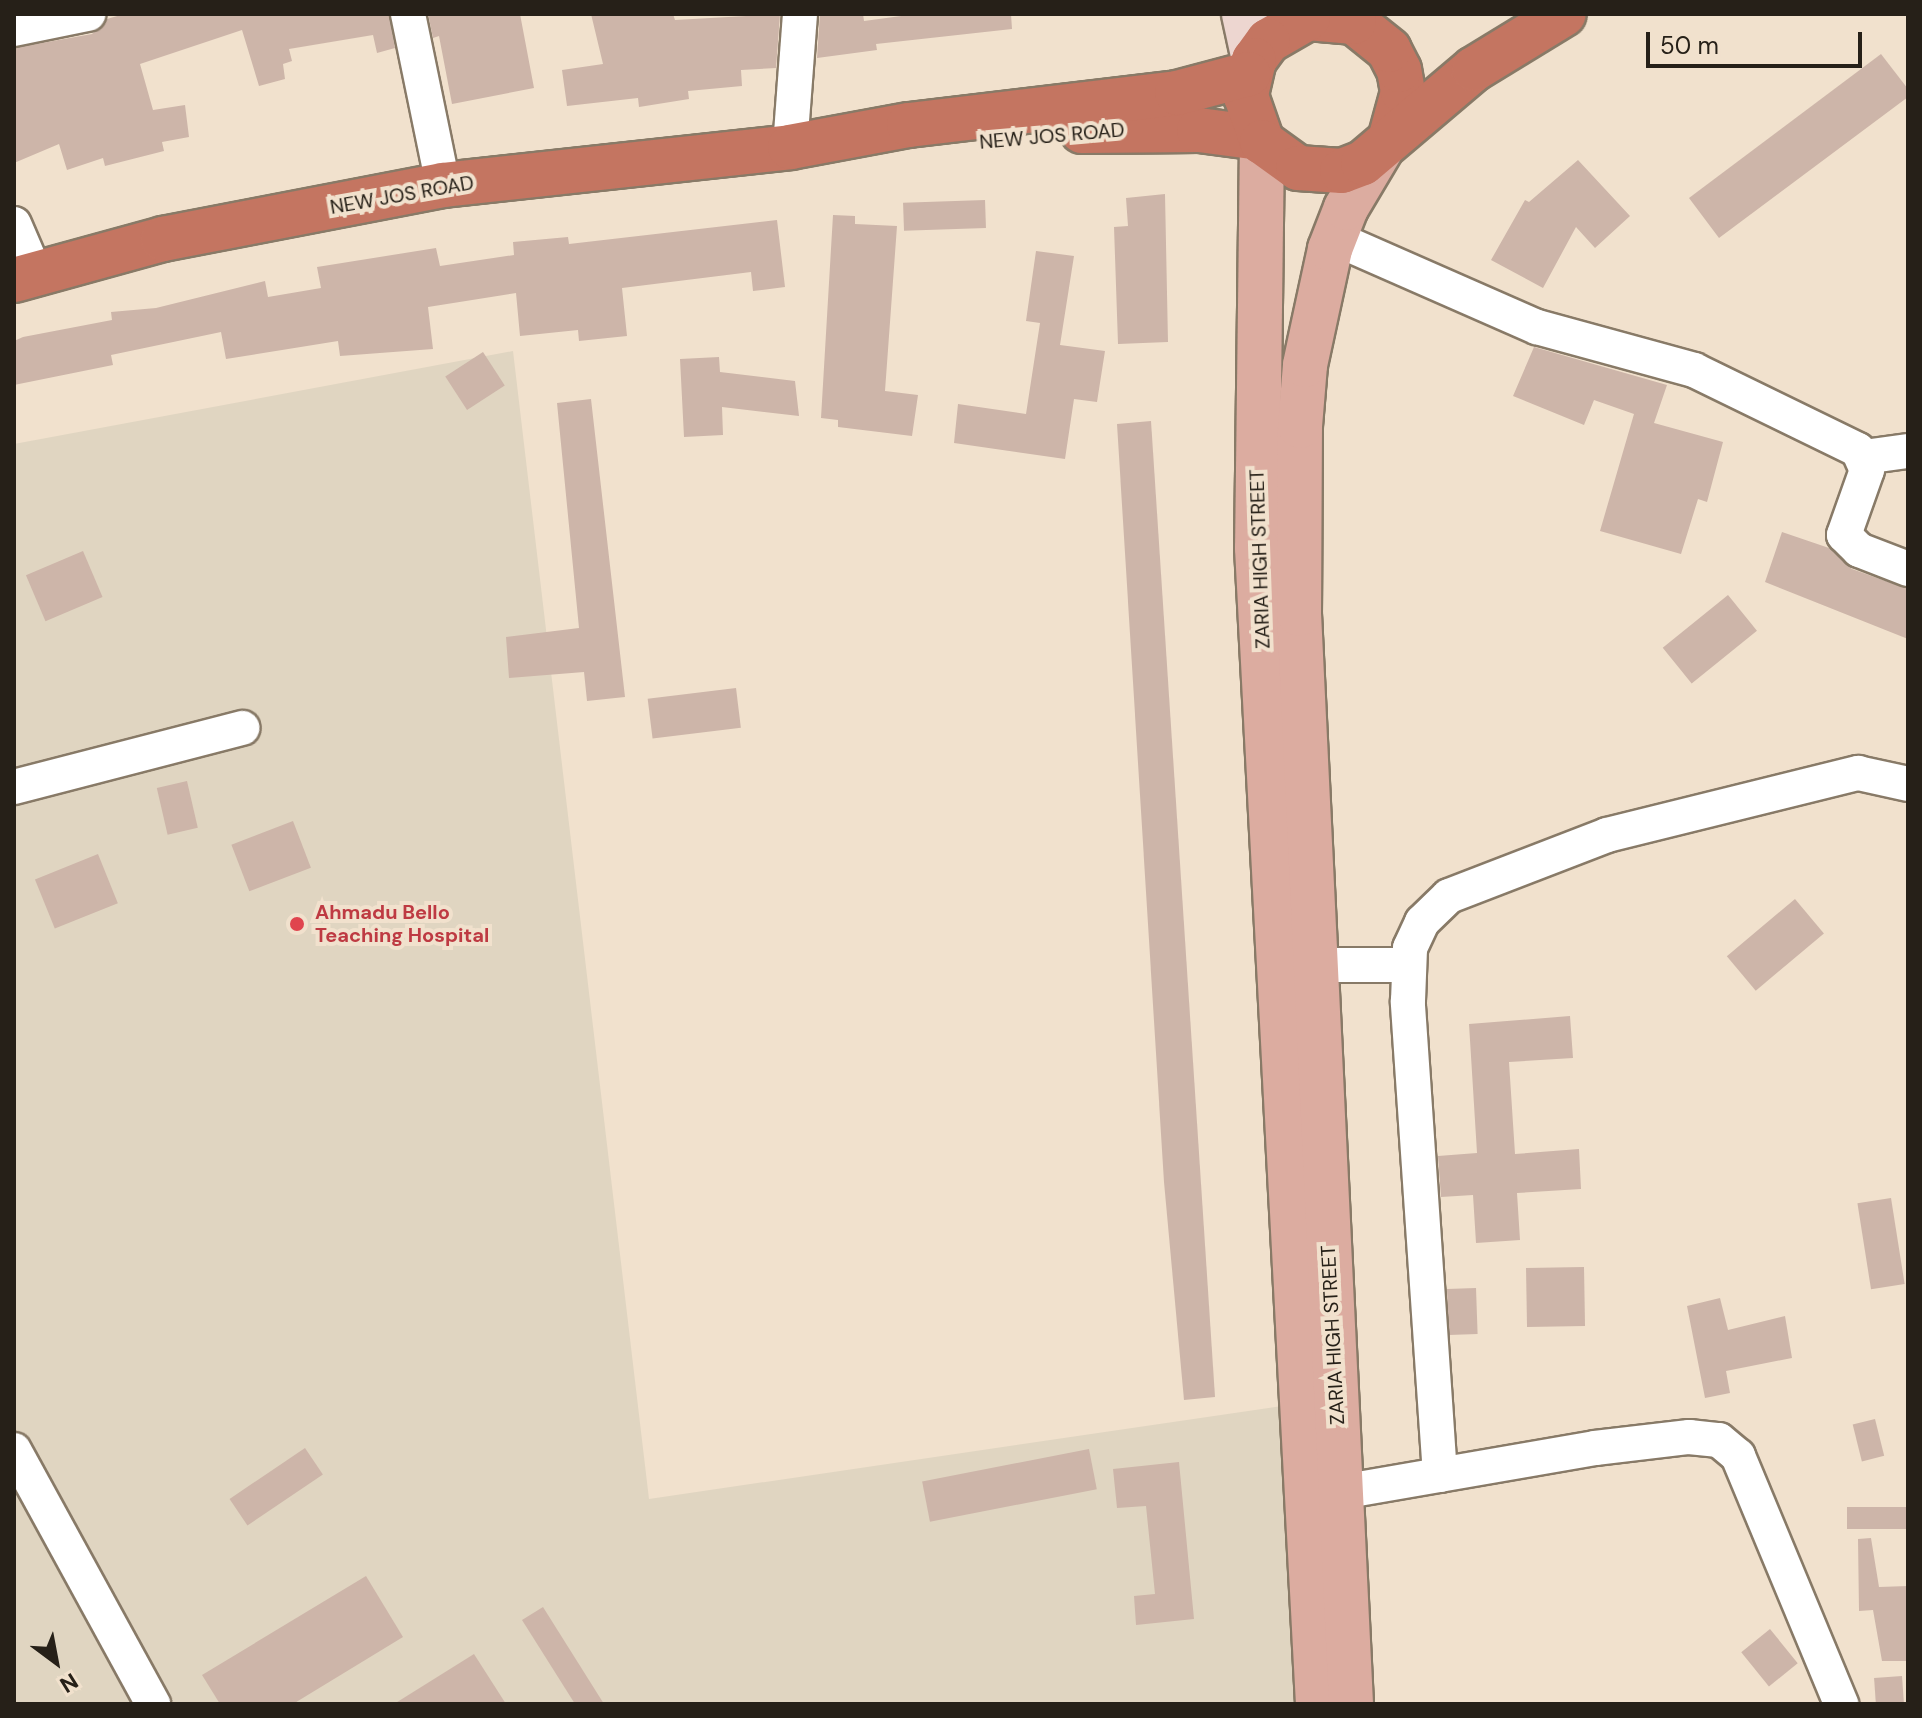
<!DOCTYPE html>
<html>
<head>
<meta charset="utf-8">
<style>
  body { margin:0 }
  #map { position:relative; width:1922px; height:1718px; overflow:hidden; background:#f1e1cd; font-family:"DM Sans",sans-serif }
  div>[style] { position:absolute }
  .medical>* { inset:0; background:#e0d5c1 }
  .building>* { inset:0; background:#cdb5a9; transform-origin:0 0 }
  .roads { filter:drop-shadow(2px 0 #887a67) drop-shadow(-2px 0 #887a67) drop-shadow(0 2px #887a67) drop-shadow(0 -2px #887a67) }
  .street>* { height:34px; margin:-17px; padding:0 17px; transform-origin:17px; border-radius:17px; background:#fff }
  .secondary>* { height:44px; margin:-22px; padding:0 22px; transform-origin:22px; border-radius:22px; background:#edd6d0 }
  .primary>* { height:44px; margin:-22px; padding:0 22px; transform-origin:22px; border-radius:22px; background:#dcaca0 }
  .highway>* { height:44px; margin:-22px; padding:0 22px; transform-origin:22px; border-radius:22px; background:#c47561 }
  .dots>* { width:22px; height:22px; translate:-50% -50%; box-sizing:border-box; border:4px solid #f1e1cd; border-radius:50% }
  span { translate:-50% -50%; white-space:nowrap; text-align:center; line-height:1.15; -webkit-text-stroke:8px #f1e1cd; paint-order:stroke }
  .street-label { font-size:20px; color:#262018 }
  .health-label { font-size:20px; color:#be3a42; font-weight:700 }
  .left { translate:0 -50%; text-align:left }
  .frame { position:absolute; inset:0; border:16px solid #262018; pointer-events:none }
  .north { position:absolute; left:16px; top:1622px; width:80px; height:80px; -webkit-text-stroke:6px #f1e1cd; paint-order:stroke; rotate:148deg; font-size:22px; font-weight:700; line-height:32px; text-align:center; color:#262018 }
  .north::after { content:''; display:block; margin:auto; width:28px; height:36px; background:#262018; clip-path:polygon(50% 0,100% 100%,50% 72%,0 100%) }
  .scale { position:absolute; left:1646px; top:32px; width:216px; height:36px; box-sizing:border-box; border:4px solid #262018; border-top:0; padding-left:10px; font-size:24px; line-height:28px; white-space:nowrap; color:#262018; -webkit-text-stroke:6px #f1e1cd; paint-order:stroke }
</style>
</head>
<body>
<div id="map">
  <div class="medical">
    <i style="clip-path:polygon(513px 351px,649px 1499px,1296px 1404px,1307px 1704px,14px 1704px,14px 444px)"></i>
  </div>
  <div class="building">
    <i style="clip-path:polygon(124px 14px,389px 14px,395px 48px,377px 53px,373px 35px,289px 49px,292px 61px,283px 64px,285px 79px,259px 86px,242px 30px,140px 64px,153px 110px,185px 105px,189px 137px,162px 142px,164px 151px,105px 166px,103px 158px,67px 170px,59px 144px,14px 163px,14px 48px,92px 34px,107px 19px)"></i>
    <i style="clip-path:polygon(428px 14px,520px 14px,534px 88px,452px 104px,439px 36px,433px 38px)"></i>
    <i style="clip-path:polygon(591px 14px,673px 14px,675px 20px,780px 14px,776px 68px,741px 70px,742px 86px,688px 91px,689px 99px,639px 107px,638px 98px,567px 106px,562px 70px,603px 64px)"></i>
    <i style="clip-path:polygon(820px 14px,863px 14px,864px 21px,916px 14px,1011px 14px,1012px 29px,876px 44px,877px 50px,817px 58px)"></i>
    <i style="clip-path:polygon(1881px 54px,1908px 89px,1908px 97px,1719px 238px,1689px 198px)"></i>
    <i style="clip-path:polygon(1578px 160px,1630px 216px,1595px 248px,1576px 227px,1543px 288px,1491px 260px,1525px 200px,1529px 202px)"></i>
    <i style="clip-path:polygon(1165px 194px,1168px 342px,1118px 344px,1114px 227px,1128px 226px,1126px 198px)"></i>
    <i style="left:985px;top:200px;width:28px;height:82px;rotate:88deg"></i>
    <i style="clip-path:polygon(833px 215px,855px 216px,855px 224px,897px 226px,885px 391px,918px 395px,912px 436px,838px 427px,838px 420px,821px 418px)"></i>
    <i style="clip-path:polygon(777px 220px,785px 287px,753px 291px,751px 272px,622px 288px,627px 336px,579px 341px,578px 330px,520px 336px,516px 293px,428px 307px,433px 349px,340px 356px,338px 341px,226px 359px,221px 332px,111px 355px,113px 365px,14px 385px,14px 341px,23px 337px,112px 320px,111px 312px,156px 308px,265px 281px,268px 297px,321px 288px,317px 267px,436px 248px,440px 266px,514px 255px,513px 242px,568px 237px,569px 244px)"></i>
    <i style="clip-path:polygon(1036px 251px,1074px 256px,1060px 345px,1105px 351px,1097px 402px,1074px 399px,1065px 459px,954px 443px,958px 404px,1026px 414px,1040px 323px,1026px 321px)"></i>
    <i style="clip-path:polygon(1534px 347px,1667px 385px,1654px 423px,1723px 442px,1707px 502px,1698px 499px,1681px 554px,1600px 531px,1634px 414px,1594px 400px,1584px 425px,1513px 396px)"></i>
    <i style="left:483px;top:352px;width:40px;height:45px;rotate:57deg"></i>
    <i style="clip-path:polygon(719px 357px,720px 372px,795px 381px,799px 416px,722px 407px,723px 435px,684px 437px,680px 359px)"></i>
    <i style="clip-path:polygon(591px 399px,625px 697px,587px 701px,584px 672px,509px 678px,506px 637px,579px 628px,557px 403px)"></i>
    <i style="clip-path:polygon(1151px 421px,1215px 1397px,1184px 1400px,1164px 1182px,1117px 424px)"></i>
    <i style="clip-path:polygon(1782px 532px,1829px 548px,1852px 569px,1908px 589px,1908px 639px,1765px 582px)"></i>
    <i style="left:83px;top:551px;width:50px;height:62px;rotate:67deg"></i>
    <i style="left:1728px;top:595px;width:46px;height:84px;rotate:51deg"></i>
    <i style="left:736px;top:688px;width:40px;height:89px;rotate:83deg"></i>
    <i style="left:187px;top:781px;width:48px;height:31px;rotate:77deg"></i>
    <i style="left:293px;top:821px;width:50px;height:66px;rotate:69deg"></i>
    <i style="left:98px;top:854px;width:53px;height:68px;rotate:68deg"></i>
    <i style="left:1795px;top:899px;width:45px;height:89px;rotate:50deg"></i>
    <i style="clip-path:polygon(1570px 1016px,1573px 1058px,1509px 1062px,1515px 1154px,1579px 1149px,1581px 1189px,1517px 1193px,1520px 1240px,1476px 1243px,1473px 1195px,1441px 1197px,1438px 1156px,1477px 1153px,1469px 1024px)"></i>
    <i style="left:1891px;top:1198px;width:87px;height:34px;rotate:81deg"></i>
    <i style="left:1584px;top:1267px;width:59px;height:58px;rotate:89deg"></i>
    <i style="left:1476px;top:1288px;width:46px;height:29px;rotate:88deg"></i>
    <i style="clip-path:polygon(1720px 1298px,1728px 1330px,1785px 1316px,1792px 1358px,1726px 1371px,1730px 1393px,1705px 1398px,1687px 1306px)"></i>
    <i style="left:1875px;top:1419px;width:38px;height:23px;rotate:76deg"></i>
    <i style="left:305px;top:1448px;width:32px;height:91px;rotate:56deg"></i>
    <i style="left:1089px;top:1449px;width:41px;height:170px;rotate:79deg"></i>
    <i style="clip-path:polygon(1179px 1462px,1194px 1619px,1136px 1625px,1134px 1596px,1155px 1594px,1146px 1506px,1117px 1508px,1113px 1469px)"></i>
    <i style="left:1908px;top:1507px;width:22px;height:61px;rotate:90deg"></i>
    <i style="clip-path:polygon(1871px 1538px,1879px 1587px,1908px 1586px,1908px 1661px,1882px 1661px,1873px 1610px,1859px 1611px,1858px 1539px)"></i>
    <i style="clip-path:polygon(366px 1576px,403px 1637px,293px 1704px,220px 1704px,202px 1675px)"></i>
    <i style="clip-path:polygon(543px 1607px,604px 1704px,575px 1704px,522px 1620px)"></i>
    <i style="left:1770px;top:1629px;width:44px;height:37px;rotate:51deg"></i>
    <i style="clip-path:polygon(474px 1654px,506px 1704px,394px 1704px)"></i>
    <i style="left:1902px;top:1676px;width:28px;height:28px;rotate:86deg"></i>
  </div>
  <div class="roads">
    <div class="street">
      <i style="left:408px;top:14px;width:175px;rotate:78.4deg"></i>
      <i style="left:14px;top:29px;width:76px;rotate:-11.5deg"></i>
      <i style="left:790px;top:147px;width:133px;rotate:-85.7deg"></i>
      <i style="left:14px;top:224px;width:56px;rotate:66.7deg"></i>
      <i style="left:1334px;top:238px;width:222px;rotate:23.7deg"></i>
      <i style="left:1537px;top:327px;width:163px;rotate:15.3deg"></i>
      <i style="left:1694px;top:370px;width:182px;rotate:26deg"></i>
      <i style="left:1858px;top:450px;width:22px;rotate:66deg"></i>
      <i style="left:1867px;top:470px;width:69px;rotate:109.5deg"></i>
      <i style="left:1844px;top:535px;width:21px;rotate:45deg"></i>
      <i style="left:1859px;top:550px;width:53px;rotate:21.2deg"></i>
      <i style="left:1864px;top:457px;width:44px;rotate:-7.8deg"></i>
      <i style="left:14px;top:787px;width:236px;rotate:-14.5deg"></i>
      <i style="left:1315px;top:965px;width:93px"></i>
      <i style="left:14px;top:1450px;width:290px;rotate:61.3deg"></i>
      <i style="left:1440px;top:1475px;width:475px;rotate:-93.9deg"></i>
      <i style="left:1408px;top:1001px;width:53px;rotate:-87.8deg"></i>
      <i style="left:1410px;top:948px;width:29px;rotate:-65deg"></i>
      <i style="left:1422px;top:922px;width:37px;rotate:-44deg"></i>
      <i style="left:1449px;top:896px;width:169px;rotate:-21.1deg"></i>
      <i style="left:1607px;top:835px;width:259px;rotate:-13.9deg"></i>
      <i style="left:1858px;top:773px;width:51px;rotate:12.4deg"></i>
      <i style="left:1341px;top:1492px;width:258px;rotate:-9.8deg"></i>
      <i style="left:1595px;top:1448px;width:95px;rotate:-6.7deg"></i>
      <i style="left:1689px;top:1437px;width:30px;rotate:6deg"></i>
      <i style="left:1719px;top:1440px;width:25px;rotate:40deg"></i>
      <i style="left:1738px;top:1456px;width:269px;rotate:67.4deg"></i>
    </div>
    <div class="secondary">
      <i style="left:1244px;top:14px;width:47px;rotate:77.7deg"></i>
    </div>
    <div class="primary">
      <i style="left:1262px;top:142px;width:406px;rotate:90.7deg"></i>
      <i style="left:1257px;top:548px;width:1158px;rotate:86.98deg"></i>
      <i style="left:1351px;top:1704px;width:1091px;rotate:-92.73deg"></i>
      <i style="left:1299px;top:614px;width:188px;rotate:-89.7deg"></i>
      <i style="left:1300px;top:426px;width:61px;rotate:-85.3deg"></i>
      <i style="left:1305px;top:365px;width:119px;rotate:-77.8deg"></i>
      <i style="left:1330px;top:249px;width:44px;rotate:-68.7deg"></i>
      <i style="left:1346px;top:208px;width:69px;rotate:-59.3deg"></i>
    </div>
    <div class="highway">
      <i style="left:1082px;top:131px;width:117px;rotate:-0.5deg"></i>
      <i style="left:1199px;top:130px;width:61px;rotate:7.6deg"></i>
      <i style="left:1391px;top:136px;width:46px;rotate:-74.7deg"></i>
      <i style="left:1403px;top:92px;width:22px;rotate:-100deg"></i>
      <i style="left:1399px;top:70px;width:22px;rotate:-117deg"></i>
      <i style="left:1389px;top:50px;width:45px;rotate:-141.3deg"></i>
      <i style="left:1354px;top:22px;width:46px;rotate:-175deg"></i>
      <i style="left:1308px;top:18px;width:46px;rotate:150.1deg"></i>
      <i style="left:1268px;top:41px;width:24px;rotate:126deg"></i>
      <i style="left:1254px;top:60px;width:37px;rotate:103deg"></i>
      <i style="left:1246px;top:96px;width:49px;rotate:70.8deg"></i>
      <i style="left:1262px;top:142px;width:44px;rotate:35.8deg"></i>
      <i style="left:1298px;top:168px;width:44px;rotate:3.9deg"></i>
      <i style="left:1342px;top:171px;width:22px;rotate:-21deg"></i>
      <i style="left:1363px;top:163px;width:145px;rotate:-40.3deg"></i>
      <i style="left:1474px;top:69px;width:105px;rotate:-31.4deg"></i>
      <i style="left:14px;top:280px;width:155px;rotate:-15.4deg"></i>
      <i style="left:163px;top:239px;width:285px;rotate:-10.9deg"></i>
      <i style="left:443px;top:185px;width:349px;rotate:-6.2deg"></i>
      <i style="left:790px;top:147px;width:121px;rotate:-10.5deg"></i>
      <i style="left:909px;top:125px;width:270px;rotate:-6.8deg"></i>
      <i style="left:1177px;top:93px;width:74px;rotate:-14.8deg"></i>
    </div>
  </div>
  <div class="dots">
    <i style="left:297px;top:924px;background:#e0444e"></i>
  </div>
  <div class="street-label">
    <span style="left:1052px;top:136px;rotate:-5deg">NEW JOS ROAD</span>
    <span style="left:402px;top:195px;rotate:-10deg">NEW JOS ROAD</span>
    <span style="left:1260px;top:559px;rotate:-92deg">ZARIA HIGH STREET</span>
    <span style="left:1333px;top:1335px;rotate:-93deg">ZARIA HIGH STREET</span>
  </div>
  <div class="health-label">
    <span class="left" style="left:315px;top:924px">Ahmadu Bello<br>Teaching Hospital</span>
  </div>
  <div class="frame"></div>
  <div class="north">N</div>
  <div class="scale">50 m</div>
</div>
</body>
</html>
